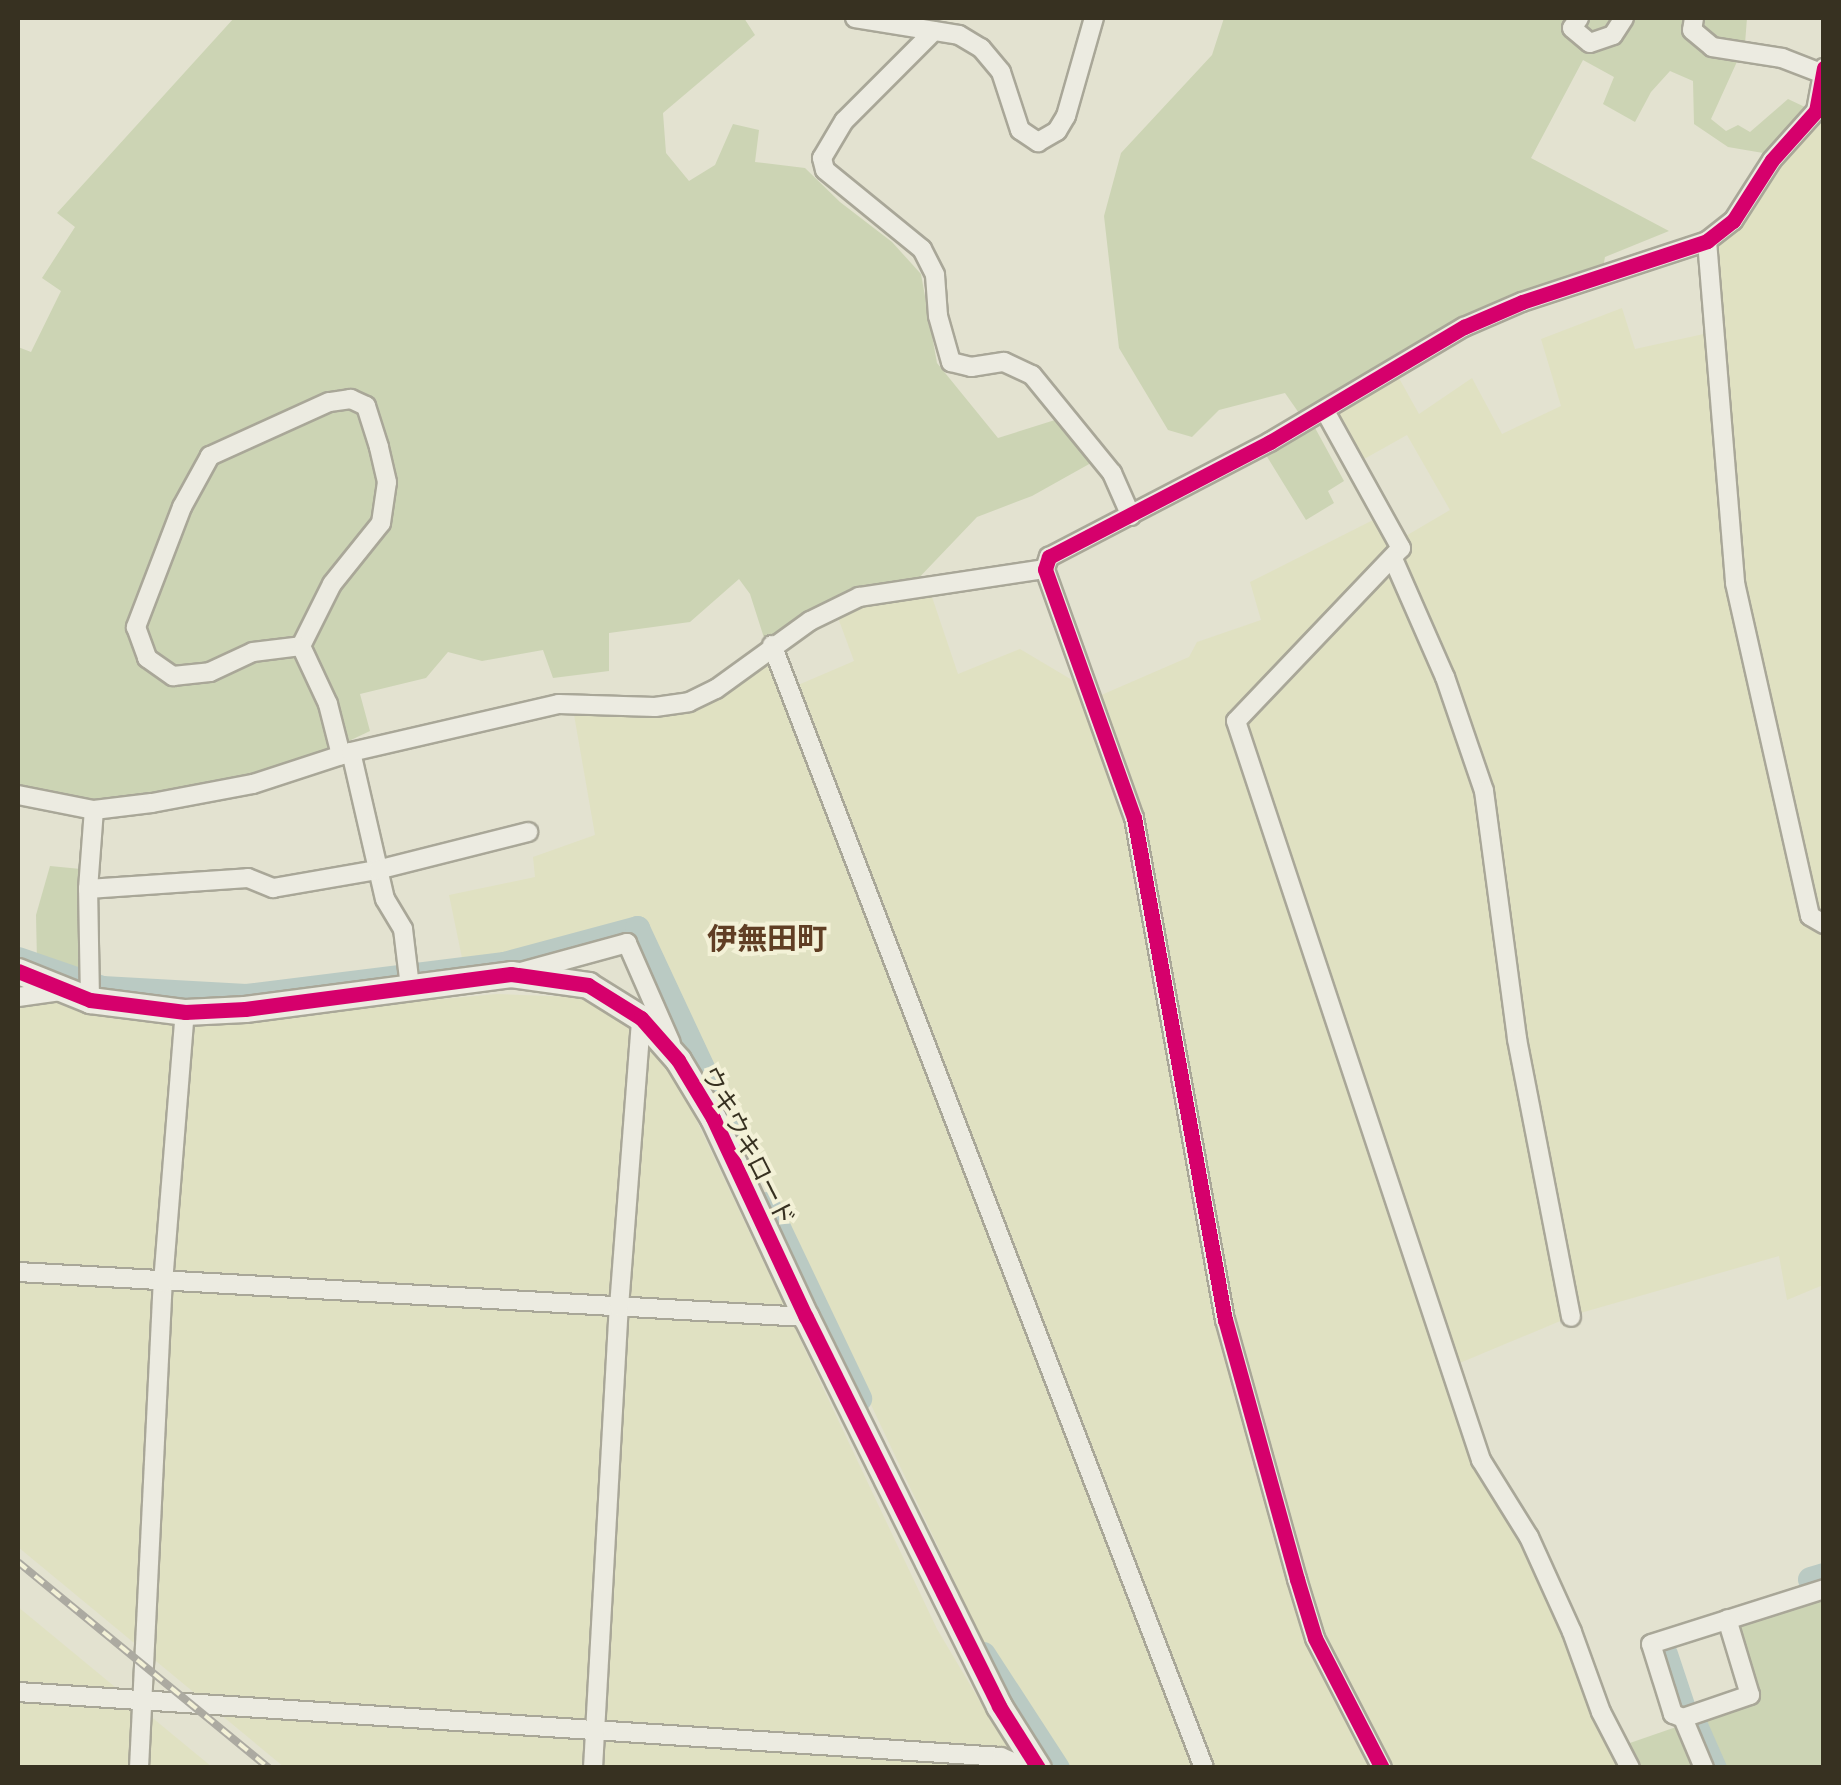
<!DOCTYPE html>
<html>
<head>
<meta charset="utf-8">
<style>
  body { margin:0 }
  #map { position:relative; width:1841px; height:1785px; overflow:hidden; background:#e3e2d0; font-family:Georgia,"Noto Sans JP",serif }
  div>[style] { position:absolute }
  .farmland>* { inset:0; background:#e0e1c2 }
  .green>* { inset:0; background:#ccd4b4 }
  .river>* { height:25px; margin:-12.5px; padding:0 12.5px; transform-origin:12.5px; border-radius:12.5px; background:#bacac3 }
  .roads { filter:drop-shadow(2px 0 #a9a798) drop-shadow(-2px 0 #a9a798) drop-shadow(0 2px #a9a798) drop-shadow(0 -2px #a9a798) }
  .street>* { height:18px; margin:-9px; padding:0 9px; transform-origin:9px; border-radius:9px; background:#ecebe1 }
  .secondary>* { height:25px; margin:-12.5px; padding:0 12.5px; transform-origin:12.5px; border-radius:12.5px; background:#ecebe1 }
  .rail>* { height:8px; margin-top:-4px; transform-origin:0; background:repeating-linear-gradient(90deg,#f3f1d7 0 11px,#acaaa1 0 22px); box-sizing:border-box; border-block:2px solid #acaaa1 }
  .cycleway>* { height:15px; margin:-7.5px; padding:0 7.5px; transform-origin:7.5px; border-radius:7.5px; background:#d6006c }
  span { translate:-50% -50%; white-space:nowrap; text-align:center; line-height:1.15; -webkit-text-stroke:8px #f3f1d7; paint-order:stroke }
  .street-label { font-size:25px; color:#373121 }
  .quarter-label { font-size:30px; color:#603e24; font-weight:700 }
  .frame { position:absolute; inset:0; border:20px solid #373121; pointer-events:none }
</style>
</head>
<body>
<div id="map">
  <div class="farmland">
    <i style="clip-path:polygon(1823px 108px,1823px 1285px,1787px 1300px,1779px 1256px,1577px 1314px,1443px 1370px,1522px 1534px,1623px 1767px,1067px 1767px,985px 1646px,640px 916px,516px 951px,462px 958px,449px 895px,535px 877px,533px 857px,595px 835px,573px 709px,690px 708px,730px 690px,770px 654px,784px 691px,854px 661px,837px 615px,879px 598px,930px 591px,958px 674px,1020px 649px,1099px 696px,1189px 657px,1197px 642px,1261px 620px,1250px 582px,1379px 517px,1404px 537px,1450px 510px,1407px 435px,1357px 463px,1329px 412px,1395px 371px,1419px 414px,1472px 378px,1502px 434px,1561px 406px,1541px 339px,1622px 308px,1635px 349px,1722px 330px,1713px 243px)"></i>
    <i style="clip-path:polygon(497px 994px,578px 997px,626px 1023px,676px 1077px,937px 1629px,1019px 1767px,284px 1767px,18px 1547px,18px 1003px,64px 1001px,195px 1021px)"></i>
    <i style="clip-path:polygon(18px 1607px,23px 1611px,212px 1767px,18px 1767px)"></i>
  </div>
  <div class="green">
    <i style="clip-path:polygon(234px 18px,744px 18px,755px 35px,663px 113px,666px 153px,689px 181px,715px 165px,733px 124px,759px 130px,755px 162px,805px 168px,840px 202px,892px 242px,921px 274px,937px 363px,998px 438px,1055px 420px,1091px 463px,1032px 496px,977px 517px,913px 584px,836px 599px,765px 641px,750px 594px,739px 579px,690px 622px,609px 633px,609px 671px,553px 678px,543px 650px,482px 661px,448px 652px,426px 678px,360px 694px,370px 731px,317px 756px,244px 780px,95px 800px,18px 787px,18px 347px,31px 352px,61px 291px,42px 278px,75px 227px,57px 213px)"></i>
    <i style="clip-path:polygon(1224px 18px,1747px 18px,1745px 44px,1711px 119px,1726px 131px,1738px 125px,1750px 132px,1788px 99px,1807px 108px,1769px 154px,1728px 147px,1694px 124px,1693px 81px,1670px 71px,1651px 92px,1635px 122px,1603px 104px,1614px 77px,1583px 60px,1531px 158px,1669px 231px,1605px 257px,1603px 268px,1301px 416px,1285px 393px,1219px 410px,1192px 437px,1168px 430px,1119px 348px,1104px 216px,1121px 153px,1212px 55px)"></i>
    <i style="clip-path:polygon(1314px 426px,1344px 481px,1328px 491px,1334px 503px,1306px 520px,1266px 455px)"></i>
    <i style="clip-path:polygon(50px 866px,81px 869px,83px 988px,45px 973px,37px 962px,36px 915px)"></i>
    <i style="clip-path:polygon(1823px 1589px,1823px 1767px,1722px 1767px,1697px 1714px,1750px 1695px,1727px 1619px)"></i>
    <i style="clip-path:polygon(1679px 1726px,1695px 1767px,1638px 1767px,1627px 1744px)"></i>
  </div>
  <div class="river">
    <i style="left:18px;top:959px;width:89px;rotate:19deg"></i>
    <i style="left:102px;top:988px;width:144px;rotate:3.2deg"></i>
    <i style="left:246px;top:996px;width:260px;rotate:-7.1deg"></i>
    <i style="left:504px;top:964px;width:138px;rotate:-15.1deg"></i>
    <i style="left:637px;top:928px;width:220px;rotate:65deg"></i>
    <i style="left:767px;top:1204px;width:215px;rotate:64.6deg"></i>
    <i style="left:1810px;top:1579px;width:15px;rotate:-16deg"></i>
    <i style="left:983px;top:1654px;width:136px;rotate:57deg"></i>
    <i style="left:1665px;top:1654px;width:60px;rotate:71.6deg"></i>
    <i style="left:1695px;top:1725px;width:47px;rotate:66.2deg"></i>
  </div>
  <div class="roads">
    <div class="street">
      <i style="left:855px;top:18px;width:105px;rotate:9.3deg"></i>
      <i style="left:959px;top:35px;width:26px;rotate:31deg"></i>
      <i style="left:981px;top:48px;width:31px;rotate:50deg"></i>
      <i style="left:1001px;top:72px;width:61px;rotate:71.9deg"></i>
      <i style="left:1020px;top:130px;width:22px;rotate:34deg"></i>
      <i style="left:1038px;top:142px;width:22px;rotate:-30deg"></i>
      <i style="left:1057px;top:131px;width:17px;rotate:-59deg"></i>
      <i style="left:1066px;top:116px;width:102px;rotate:-74.1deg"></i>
      <i style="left:1579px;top:18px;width:12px;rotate:125deg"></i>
      <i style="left:1572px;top:28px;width:23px;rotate:40deg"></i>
      <i style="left:1590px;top:43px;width:24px;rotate:-19deg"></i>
      <i style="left:1613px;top:35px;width:20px;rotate:-57deg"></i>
      <i style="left:1694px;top:18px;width:12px;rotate:99deg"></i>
      <i style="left:1692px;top:30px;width:26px;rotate:40deg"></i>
      <i style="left:1712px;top:47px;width:71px;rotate:8.9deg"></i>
      <i style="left:1782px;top:58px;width:44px;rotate:21.3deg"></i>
      <i style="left:934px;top:31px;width:127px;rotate:135deg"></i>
      <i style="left:844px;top:121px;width:43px;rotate:120.7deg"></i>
      <i style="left:822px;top:158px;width:12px;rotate:76deg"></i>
      <i style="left:825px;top:170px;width:125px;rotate:39.2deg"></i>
      <i style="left:922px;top:249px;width:29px;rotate:63deg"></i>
      <i style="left:935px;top:275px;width:41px;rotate:85.8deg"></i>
      <i style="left:938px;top:316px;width:48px;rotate:74.2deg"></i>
      <i style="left:951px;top:362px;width:21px;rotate:14deg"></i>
      <i style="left:971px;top:367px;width:33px;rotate:-9deg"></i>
      <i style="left:1004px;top:362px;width:31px;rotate:25deg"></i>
      <i style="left:1032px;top:375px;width:127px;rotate:50.8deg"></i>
      <i style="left:1112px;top:473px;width:47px;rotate:66.2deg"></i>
      <i style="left:1707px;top:241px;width:343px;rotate:85.3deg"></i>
      <i style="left:1735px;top:583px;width:341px;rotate:77.3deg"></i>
      <i style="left:1810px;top:916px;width:16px;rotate:30deg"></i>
      <i style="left:1325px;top:411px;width:157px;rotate:61deg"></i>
      <i style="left:1401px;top:548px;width:239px;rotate:133.6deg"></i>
      <i style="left:1236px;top:721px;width:779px;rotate:71.66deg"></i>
      <i style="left:1481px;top:1460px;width:91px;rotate:58.1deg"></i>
      <i style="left:1529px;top:1537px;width:104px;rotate:65.6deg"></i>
      <i style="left:1572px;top:1632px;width:85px;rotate:70.1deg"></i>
      <i style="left:1601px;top:1712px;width:63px;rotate:62.6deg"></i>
      <i style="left:1394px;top:561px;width:127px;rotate:66.3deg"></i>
      <i style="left:1445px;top:677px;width:120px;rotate:71.1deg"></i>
      <i style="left:1484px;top:791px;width:250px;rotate:82.4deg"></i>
      <i style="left:1517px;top:1039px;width:283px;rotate:79deg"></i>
      <i style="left:772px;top:645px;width:1203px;rotate:68.96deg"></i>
      <i style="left:301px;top:646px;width:69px;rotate:-63.4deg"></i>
      <i style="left:332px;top:584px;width:78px;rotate:-51.2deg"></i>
      <i style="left:381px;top:523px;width:41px;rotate:-81.7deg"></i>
      <i style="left:387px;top:482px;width:36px;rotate:-103deg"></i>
      <i style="left:379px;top:447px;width:43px;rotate:-107.6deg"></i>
      <i style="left:366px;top:406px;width:17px;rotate:-155deg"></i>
      <i style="left:351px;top:399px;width:22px;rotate:172deg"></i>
      <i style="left:329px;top:402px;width:131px;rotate:155.6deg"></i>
      <i style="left:210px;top:456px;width:58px;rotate:118.8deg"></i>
      <i style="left:182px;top:507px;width:129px;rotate:111deg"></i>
      <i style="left:136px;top:627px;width:33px;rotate:70deg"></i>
      <i style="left:147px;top:658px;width:32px;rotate:35deg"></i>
      <i style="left:173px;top:676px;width:37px;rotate:-6deg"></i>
      <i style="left:210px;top:672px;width:47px;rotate:-24.9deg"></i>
      <i style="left:253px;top:652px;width:48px;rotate:-7.1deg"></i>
      <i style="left:301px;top:646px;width:64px;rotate:65deg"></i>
      <i style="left:328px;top:704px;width:53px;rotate:75.7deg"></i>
      <i style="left:351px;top:752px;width:151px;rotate:77deg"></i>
      <i style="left:385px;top:899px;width:35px;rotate:59deg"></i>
      <i style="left:403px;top:929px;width:58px;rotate:83.1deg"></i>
      <i style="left:18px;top:795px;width:77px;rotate:11.2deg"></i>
      <i style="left:94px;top:810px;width:58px;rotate:-6.9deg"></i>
      <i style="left:152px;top:803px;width:103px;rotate:-10.7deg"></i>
      <i style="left:253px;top:784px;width:103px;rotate:-18.1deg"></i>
      <i style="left:351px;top:752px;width:213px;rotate:-13deg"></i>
      <i style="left:559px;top:704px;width:96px;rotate:1.8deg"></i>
      <i style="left:655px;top:707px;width:34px;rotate:-8deg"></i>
      <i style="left:689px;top:702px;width:30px;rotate:-26deg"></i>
      <i style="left:716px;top:689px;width:116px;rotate:-35.9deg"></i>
      <i style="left:810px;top:621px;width:55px;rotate:-26.1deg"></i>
      <i style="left:859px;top:597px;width:188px;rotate:-8.6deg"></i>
      <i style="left:88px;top:889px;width:160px;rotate:-3.9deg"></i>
      <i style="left:248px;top:878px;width:27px;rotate:22deg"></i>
      <i style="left:273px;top:888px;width:106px;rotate:-9.8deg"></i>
      <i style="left:377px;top:870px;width:156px;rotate:-14.1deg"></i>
      <i style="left:521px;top:972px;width:110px;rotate:-15.3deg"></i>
      <i style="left:627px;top:943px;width:109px;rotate:66.3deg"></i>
      <i style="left:18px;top:997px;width:43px;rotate:-7.9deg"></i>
      <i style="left:90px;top:1000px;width:111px;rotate:-91deg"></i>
      <i style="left:88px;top:889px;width:79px;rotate:-85.7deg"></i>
      <i style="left:18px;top:1272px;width:789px;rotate:3.27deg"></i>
      <i style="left:18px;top:1692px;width:985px;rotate:3.78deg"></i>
      <i style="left:1001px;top:1757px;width:28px;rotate:23deg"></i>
      <i style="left:1683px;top:1718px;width:11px;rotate:-158deg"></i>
      <i style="left:1673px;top:1714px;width:73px;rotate:-107.4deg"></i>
      <i style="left:1651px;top:1644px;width:182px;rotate:-17.6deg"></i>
      <i style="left:139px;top:1768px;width:486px;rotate:-87.2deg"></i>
      <i style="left:163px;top:1283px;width:272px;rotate:-85.4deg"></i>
      <i style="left:593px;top:1768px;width:462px;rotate:-86.8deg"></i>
      <i style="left:619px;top:1307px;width:290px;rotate:-85.6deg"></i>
      <i style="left:1382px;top:1768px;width:146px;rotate:-117.3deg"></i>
      <i style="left:1315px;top:1638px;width:62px;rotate:-107deg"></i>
      <i style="left:1297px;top:1579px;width:269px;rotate:-105.5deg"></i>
      <i style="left:1225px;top:1320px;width:510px;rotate:-100.27deg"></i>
      <i style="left:1134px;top:818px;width:264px;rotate:-109.7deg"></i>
      <i style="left:1045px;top:569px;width:13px;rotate:-72deg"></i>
      <i style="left:1049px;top:557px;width:249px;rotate:-27.5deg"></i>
      <i style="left:1270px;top:442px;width:226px;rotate:-30.7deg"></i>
      <i style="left:1464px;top:327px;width:63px;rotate:-23.3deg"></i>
      <i style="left:1522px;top:302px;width:195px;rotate:-18.2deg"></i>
      <i style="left:1707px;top:241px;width:33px;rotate:-38deg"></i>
      <i style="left:1733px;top:221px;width:72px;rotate:-57.4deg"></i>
      <i style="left:1772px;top:160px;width:66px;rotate:-48.1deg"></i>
      <i style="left:1816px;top:111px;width:44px;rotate:-79.5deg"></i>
      <i style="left:1704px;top:1768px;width:54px;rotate:-112.8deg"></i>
      <i style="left:1683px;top:1718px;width:71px;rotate:-18.9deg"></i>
      <i style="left:1750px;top:1695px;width:79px;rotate:-106.8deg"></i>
    </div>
    <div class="secondary">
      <i style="left:18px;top:971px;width:78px;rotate:21.9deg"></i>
      <i style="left:90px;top:1000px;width:96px;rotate:7.2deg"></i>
      <i style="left:185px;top:1012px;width:60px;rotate:-2.9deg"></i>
      <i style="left:245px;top:1009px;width:268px;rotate:-7.5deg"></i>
      <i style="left:511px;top:974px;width:78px;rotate:8.1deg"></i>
      <i style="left:588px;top:985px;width:62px;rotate:31.9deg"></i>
      <i style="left:641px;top:1018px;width:56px;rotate:48.6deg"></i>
      <i style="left:678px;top:1060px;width:68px;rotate:58.9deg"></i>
      <i style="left:713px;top:1118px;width:220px;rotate:65deg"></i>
      <i style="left:806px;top:1317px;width:434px;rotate:63.6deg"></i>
      <i style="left:999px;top:1706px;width:73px;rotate:57.8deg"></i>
    </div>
  </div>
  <div class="rail">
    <i style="left:18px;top:1562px;width:325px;rotate:39.4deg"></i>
  </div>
  <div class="cycleway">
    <i style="left:18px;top:971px;width:78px;rotate:21.9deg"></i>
    <i style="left:90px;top:1000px;width:96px;rotate:7.2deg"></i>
    <i style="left:185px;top:1012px;width:60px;rotate:-2.9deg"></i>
    <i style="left:245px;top:1009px;width:268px;rotate:-7.5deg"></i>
    <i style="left:511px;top:974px;width:78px;rotate:8.1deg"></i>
    <i style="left:588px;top:985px;width:62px;rotate:31.9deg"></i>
    <i style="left:641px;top:1018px;width:56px;rotate:48.6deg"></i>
    <i style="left:678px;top:1060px;width:68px;rotate:58.9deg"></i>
    <i style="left:713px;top:1118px;width:220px;rotate:65deg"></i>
    <i style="left:806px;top:1317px;width:434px;rotate:63.6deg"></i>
    <i style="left:999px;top:1706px;width:73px;rotate:57.8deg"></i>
    <i style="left:1382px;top:1768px;width:146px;rotate:-117.3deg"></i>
    <i style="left:1315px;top:1638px;width:62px;rotate:-107deg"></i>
    <i style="left:1297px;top:1579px;width:269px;rotate:-105.5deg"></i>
    <i style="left:1225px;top:1320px;width:510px;rotate:-100.27deg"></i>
    <i style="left:1134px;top:818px;width:264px;rotate:-109.7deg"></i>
    <i style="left:1045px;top:569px;width:13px;rotate:-72deg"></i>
    <i style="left:1049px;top:557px;width:249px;rotate:-27.5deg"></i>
    <i style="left:1270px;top:442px;width:226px;rotate:-30.7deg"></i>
    <i style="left:1464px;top:327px;width:63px;rotate:-23.3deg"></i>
    <i style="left:1522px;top:302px;width:195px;rotate:-18.2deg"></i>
    <i style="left:1707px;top:241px;width:33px;rotate:-38deg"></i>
    <i style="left:1733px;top:221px;width:72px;rotate:-57.4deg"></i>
    <i style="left:1772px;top:160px;width:66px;rotate:-48.1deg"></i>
    <i style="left:1816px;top:111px;width:44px;rotate:-79.5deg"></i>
  </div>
  <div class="street-label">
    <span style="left:750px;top:1145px;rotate:63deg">ウキウキロード</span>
  </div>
  <div class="quarter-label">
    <span style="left:767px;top:936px">伊無田町</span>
  </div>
  <div class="frame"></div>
</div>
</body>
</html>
